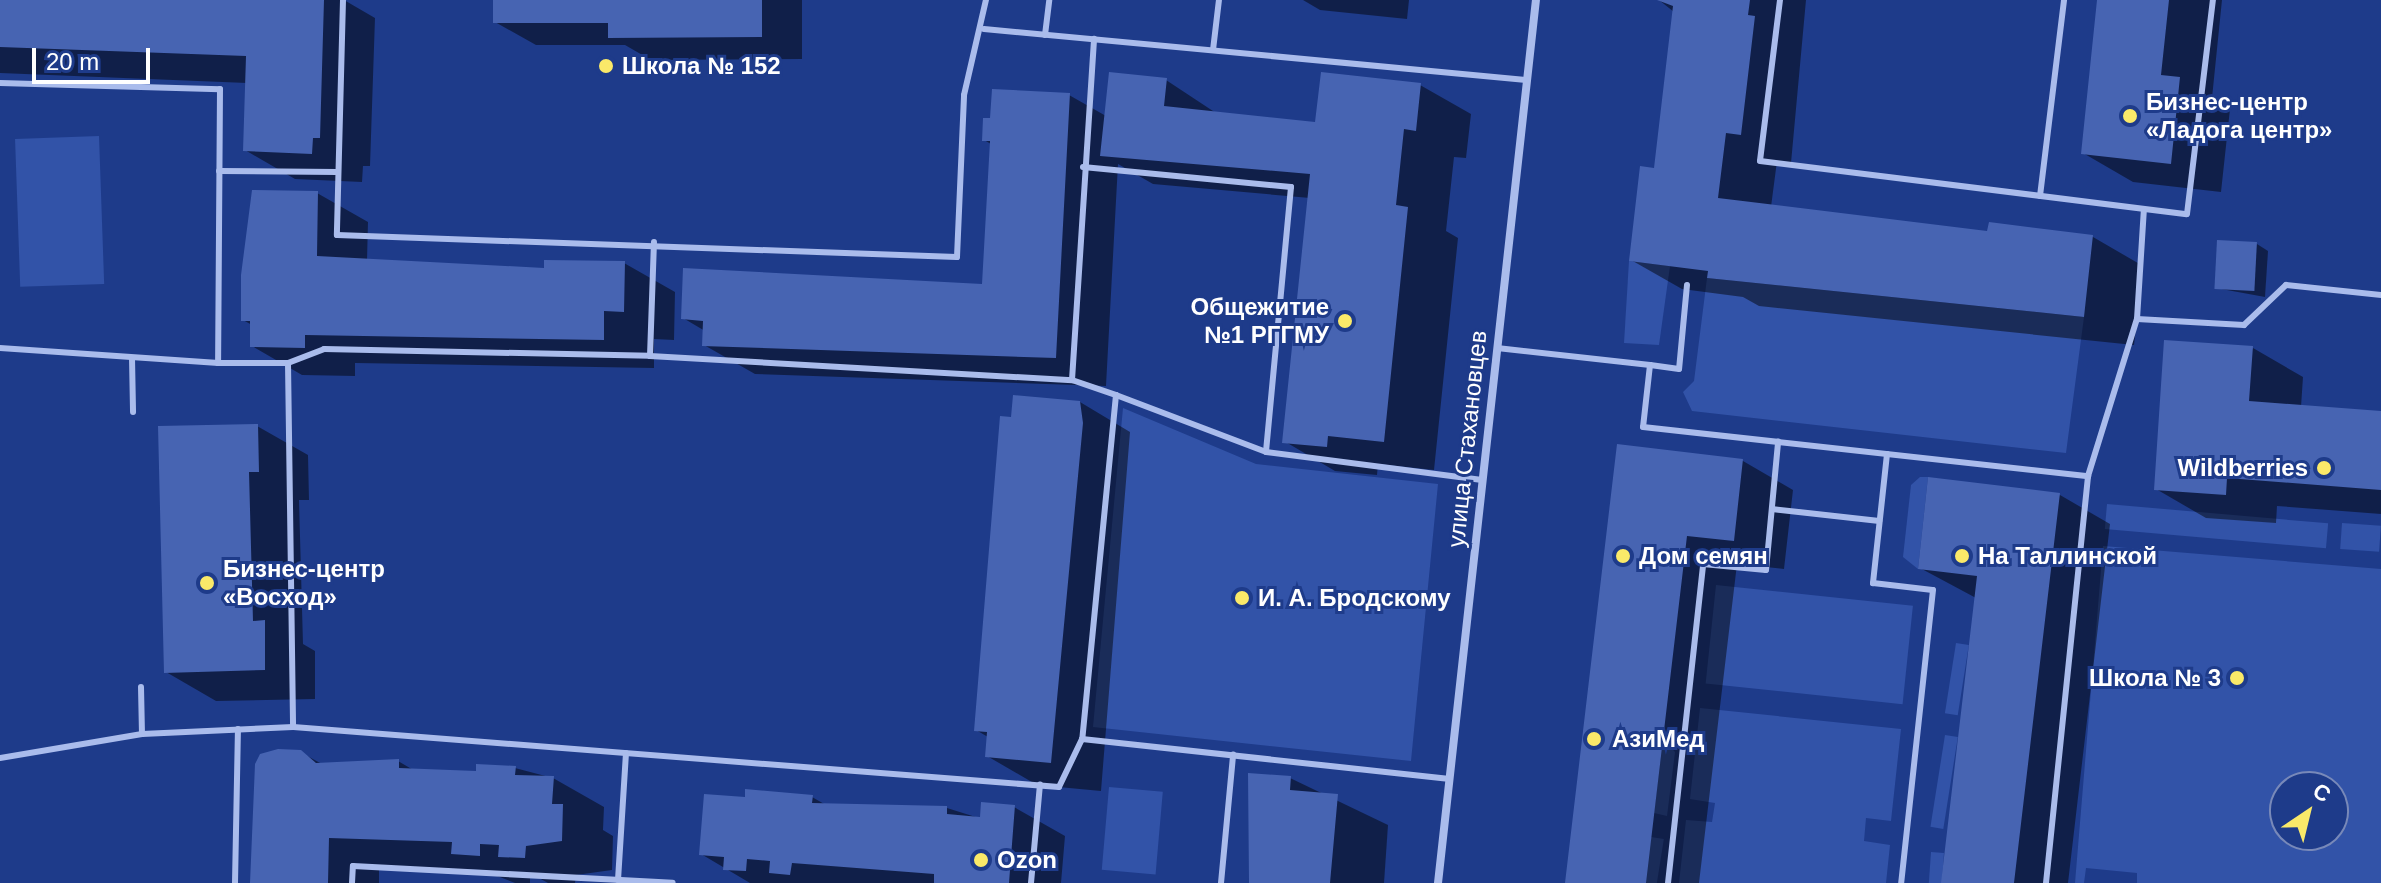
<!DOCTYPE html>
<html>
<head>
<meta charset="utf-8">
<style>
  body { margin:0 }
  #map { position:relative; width:2381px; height:883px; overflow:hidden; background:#1e3b8a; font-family:Arial,sans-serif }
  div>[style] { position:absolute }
  .green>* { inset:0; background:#3253a8; transform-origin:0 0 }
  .shadow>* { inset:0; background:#0007 }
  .building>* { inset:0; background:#4764b2; transform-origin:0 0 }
  .service>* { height:6px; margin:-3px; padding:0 3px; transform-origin:3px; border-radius:3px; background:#aabcec }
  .minor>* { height:8px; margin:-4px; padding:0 4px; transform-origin:4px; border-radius:4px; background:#aabcec }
  .dots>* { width:22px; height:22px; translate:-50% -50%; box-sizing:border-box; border:4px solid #1e3b8a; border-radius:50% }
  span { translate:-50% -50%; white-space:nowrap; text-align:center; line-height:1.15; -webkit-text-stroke:6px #1e3b8a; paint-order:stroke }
  .poi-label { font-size:24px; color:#fff; font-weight:700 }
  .left { translate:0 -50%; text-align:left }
  .right { translate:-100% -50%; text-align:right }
  .street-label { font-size:24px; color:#fff }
  .north { position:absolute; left:2269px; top:771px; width:80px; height:80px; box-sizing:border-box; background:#1e3b8a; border:2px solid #7889b9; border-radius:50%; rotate:35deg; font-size:22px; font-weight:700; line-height:32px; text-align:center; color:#fff }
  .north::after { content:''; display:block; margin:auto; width:28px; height:36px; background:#fae969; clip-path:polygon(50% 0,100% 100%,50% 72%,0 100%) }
  .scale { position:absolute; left:32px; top:48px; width:118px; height:36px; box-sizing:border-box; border:4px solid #fff; border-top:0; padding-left:10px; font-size:24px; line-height:28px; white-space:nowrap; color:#fff; -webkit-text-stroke:6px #1e3b8a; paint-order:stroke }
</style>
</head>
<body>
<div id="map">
  <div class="green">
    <i style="left:99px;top:136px;width:148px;height:84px;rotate:88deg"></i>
    <i style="clip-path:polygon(1629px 261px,1670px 266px,1659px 345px,1624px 343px)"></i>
    <i style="clip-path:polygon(1707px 278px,2084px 317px,2066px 453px,1692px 411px,1683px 392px,1694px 381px)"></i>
    <i style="clip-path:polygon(1123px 408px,1256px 464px,1438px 484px,1411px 761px,1093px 727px)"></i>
    <i style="clip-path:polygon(1920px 477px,1928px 477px,1918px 569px,1903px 557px,1911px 485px)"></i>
    <i style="left:2107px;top:504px;width:222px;height:25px;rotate:5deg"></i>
    <i style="left:2342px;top:523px;width:39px;height:26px;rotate:4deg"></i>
    <i style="clip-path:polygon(evenodd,2103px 546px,2381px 569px,2381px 883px,2137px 883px,2137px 873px,2086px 868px,2084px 883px,2075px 883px,2103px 546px,2333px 787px,2333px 835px,2285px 835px,2285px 787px,2333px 787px)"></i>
    <i style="left:1716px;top:585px;width:198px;height:99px;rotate:6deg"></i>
    <i style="left:1956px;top:643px;width:13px;height:71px;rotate:9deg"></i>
    <i style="clip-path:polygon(1700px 708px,1901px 729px,1891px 821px,1866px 818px,1864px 841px,1890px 845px,1886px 883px,1679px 883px,1686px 820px,1712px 822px,1715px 803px,1690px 799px)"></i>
    <i style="left:1945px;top:735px;width:13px;height:93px;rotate:9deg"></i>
    <i style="clip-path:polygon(1663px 739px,1675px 752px,1667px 816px,1654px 813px)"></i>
    <i style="left:1109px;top:787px;width:54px;height:83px;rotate:5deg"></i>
    <i style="left:1651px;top:837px;width:13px;height:46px;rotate:9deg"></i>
    <i style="left:1931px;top:852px;width:13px;height:31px;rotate:4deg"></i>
  </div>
  <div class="shadow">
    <i style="clip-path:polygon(0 0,344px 0,375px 18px,370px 166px,363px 166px,362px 182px,295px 179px,245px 150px,247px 83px,0 73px)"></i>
    <i style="clip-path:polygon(495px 0,802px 0,802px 59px,651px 60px,625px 45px,536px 45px,495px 22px)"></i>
    <i style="clip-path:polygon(1303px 0,1409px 0,1407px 19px,1320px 10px)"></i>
    <i style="clip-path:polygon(1659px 0,1806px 0,1791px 163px,1777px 161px,1771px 207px,1989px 233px,2093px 237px,2143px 266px,2134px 345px,1759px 306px,1743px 297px,1682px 289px,1631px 260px,1655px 170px,1674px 12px)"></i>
    <i style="clip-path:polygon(2100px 0,2222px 0,2212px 98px,2230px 109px,2221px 192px,2133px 182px,2083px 153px)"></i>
    <i style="clip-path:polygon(1166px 80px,1216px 113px,1317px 124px,1420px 85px,1471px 114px,1466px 158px,1454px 157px,1446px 231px,1458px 238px,1434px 470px,1378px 464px,1377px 475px,1335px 471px,1284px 441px,1310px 198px,1153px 184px,1118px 164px,1106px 386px,755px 374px,704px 345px,705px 331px,683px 318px,984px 286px,991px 144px,984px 140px,1069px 95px,1106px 116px)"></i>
    <i style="clip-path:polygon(317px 193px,368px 222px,367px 261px,546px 270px,624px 263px,675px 292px,674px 340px,654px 339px,654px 368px,355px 363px,355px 376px,302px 375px,252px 346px,252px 325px,243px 320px)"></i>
    <i style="clip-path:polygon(2257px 244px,2268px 251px,2265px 297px,2216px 288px)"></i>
    <i style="clip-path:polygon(2253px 348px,2303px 377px,2301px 407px,2381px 413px,2381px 514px,2277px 506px,2276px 523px,2206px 518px,2156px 489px)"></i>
    <i style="clip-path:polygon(1080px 402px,1130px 432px,1101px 791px,1037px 785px,987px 756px,988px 737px,976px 730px,1012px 420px)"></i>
    <i style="clip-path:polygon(257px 426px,308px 455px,309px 500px,299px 500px,303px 644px,315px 651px,315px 699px,216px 701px,166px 672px)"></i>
    <i style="clip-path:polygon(1619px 447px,1743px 461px,1793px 490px,1784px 569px,1737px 564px,1699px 883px,1566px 883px)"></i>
    <i style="clip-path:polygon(2060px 495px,2110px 524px,2068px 883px,1943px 883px,1976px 598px,1920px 568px)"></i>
    <i style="clip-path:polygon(300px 752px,322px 764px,398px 761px,415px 771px,478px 773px,515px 768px,553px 778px,604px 807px,603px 830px,613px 836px,612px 870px,576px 875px,575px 883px,548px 883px,530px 873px,530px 883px,515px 883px,482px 870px,379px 866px,379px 883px,252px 883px)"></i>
    <i style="clip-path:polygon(1250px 775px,1290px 778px,1388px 825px,1384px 883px,1251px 883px)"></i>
    <i style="clip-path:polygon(812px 797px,826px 805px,947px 808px,982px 819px,1014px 807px,1065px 836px,1061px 883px,750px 883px,701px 854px,747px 799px)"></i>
  </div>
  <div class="building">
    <i style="clip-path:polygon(0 0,324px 0,320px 138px,313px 138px,312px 154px,243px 151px,246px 56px,0 47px)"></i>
    <i style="clip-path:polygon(493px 0,762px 0,762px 37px,608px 38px,608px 23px,493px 23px)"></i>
    <i style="clip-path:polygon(1657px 0,1750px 0,1748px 15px,1755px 16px,1741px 135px,1726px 133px,1718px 198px,1987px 231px,1989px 222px,2093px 235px,2084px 317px,1707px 278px,1708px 271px,1629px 261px,1640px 166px,1654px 168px,1673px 6px)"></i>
    <i style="clip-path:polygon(2097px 0,2169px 0,2161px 75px,2180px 77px,2171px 164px,2081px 154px)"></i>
    <i style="clip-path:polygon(1109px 72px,1167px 78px,1164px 106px,1315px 122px,1321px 72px,1421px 83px,1416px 131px,1404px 129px,1396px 205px,1408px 207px,1384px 442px,1328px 436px,1327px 447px,1282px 443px,1310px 174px,1100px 156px)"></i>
    <i style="clip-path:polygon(992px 89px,1070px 93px,1056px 358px,702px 346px,703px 321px,681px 319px,683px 268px,982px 284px,990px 141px,982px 141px,983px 118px,990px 118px)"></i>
    <i style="clip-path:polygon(252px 190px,318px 191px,317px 256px,544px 268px,544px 260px,625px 261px,624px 312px,604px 311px,604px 340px,305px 335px,305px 348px,250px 347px,250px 321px,241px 321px,241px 275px)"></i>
    <i style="left:2217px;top:240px;width:40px;height:49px;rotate:3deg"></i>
    <i style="clip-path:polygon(2164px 340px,2253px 346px,2249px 401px,2381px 411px,2381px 490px,2227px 478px,2226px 495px,2154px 490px)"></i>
    <i style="clip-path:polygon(1013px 395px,1080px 401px,1083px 423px,1051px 763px,985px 757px,987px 732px,974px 731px,1000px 416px,1011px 417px)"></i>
    <i style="clip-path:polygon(258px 424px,259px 472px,249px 472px,253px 621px,265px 620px,265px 670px,164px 673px,158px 426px)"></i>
    <i style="clip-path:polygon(1617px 444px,1743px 459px,1734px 541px,1687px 536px,1646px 883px,1565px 883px)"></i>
    <i style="clip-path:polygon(1928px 477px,2060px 493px,2014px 883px,1941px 883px,1977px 576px,1918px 569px)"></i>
    <i style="clip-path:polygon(278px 749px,301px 750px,316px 763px,399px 759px,399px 768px,476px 771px,476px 764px,516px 766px,515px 775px,554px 776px,552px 804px,563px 804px,562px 841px,526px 846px,525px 858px,498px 857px,499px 845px,480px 844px,480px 856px,451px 854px,452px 842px,329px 838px,328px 883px,250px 883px,255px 764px,260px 754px)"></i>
    <i style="clip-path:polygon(1248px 773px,1291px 776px,1290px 790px,1338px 794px,1330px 883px,1249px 883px)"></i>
    <i style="clip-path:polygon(745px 789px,813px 795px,812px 803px,947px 806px,947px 814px,980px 817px,981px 802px,1015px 805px,1009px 883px,934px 883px,934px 874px,792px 863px,790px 875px,769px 873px,770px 861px,747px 859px,746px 871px,723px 870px,724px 857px,699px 855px,704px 794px,745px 797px)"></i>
  </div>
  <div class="service">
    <i style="left:343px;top:0;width:235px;rotate:91.5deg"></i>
    <i style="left:337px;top:235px;width:620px;rotate:2.03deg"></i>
    <i style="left:957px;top:257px;width:162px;rotate:-87.5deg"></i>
    <i style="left:964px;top:95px;width:98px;rotate:-77deg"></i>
    <i style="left:1780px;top:0;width:162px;rotate:97.1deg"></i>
    <i style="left:1760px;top:161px;width:430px;rotate:7.1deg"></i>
    <i style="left:2187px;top:214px;width:216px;rotate:-83.1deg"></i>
    <i style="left:984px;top:29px;width:545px;rotate:5.37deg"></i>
    <i style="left:1045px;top:35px;width:35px;rotate:-83deg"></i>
    <i style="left:1213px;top:50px;width:50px;rotate:-83.2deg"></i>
    <i style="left:0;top:83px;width:220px;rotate:1.6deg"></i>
    <i style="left:220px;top:89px;width:274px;rotate:90.4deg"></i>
    <i style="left:1083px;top:167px;width:209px;rotate:5.5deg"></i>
    <i style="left:1291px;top:187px;width:266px;rotate:95.4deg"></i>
    <i style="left:219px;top:171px;width:118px;rotate:0.5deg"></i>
    <i style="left:2040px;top:196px;width:197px;rotate:-83deg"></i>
    <i style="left:1687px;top:285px;width:84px;rotate:95.4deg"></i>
    <i style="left:1679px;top:369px;width:29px;rotate:-172deg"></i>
    <i style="left:1650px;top:365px;width:62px;rotate:96.4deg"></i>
    <i style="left:1643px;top:427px;width:448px;rotate:6.3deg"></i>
    <i style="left:2137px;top:319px;width:107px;rotate:3.2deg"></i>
    <i style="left:2244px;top:325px;width:58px;rotate:-43.6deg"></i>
    <i style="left:2286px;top:285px;width:96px;rotate:6deg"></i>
    <i style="left:0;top:348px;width:219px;rotate:3.9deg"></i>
    <i style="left:218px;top:363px;width:70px"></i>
    <i style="left:288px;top:363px;width:39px;rotate:-21deg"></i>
    <i style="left:324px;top:349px;width:326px;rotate:1.2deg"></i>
    <i style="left:650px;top:356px;width:423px;rotate:3.3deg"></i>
    <i style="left:1072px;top:380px;width:46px;rotate:18.8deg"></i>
    <i style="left:1116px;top:395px;width:346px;rotate:95.6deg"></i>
    <i style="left:1082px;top:739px;width:53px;rotate:115.6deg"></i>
    <i style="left:1059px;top:787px;width:768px;rotate:-175.52deg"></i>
    <i style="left:293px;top:727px;width:151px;rotate:177.3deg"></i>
    <i style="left:142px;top:734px;width:144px;rotate:170.4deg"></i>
    <i style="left:1497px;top:348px;width:154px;rotate:6.3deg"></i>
    <i style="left:650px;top:356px;width:114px;rotate:-88deg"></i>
    <i style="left:132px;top:358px;width:54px;rotate:88.9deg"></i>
    <i style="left:288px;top:363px;width:364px;rotate:89.2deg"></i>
    <i style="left:1072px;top:380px;width:342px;rotate:-86.3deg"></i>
    <i style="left:1116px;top:395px;width:160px;rotate:20.8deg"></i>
    <i style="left:1266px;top:452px;width:218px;rotate:7.4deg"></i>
    <i style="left:1887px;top:454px;width:130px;rotate:96.2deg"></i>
    <i style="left:1873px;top:583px;width:60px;rotate:6.7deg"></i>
    <i style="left:1933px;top:590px;width:295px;rotate:96.2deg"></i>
    <i style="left:1772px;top:509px;width:108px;rotate:6.4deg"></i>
    <i style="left:141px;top:687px;width:47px;rotate:88.8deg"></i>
    <i style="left:1082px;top:739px;width:370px;rotate:6.2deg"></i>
    <i style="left:618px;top:880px;width:127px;rotate:-86.4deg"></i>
    <i style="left:235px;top:883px;width:154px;rotate:-88.9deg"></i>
    <i style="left:352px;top:883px;width:17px;rotate:-87deg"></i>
    <i style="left:353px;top:866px;width:320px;rotate:3deg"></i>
    <i style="left:1031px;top:883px;width:99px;rotate:-84.8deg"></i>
    <i style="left:1221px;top:883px;width:129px;rotate:-84.6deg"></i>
    <i style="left:1668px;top:883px;width:321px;rotate:-83.7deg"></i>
    <i style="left:1703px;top:564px;width:63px;rotate:5.4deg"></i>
    <i style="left:1766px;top:570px;width:129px;rotate:-84.6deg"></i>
    <i style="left:2046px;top:883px;width:409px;rotate:-84.1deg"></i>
    <i style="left:2088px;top:476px;width:164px;rotate:-72.7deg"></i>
    <i style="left:2137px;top:319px;width:110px;rotate:-86.4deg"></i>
  </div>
  <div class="minor">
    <i style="left:1438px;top:883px;width:888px;rotate:-83.67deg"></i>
  </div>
  <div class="dots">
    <i style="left:606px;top:66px;background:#fae969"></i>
    <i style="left:2130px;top:116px;background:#fae969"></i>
    <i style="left:1345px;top:321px;background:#fae969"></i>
    <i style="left:2324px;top:468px;background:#fae969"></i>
    <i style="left:1623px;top:556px;background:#fae969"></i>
    <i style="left:1962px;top:556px;background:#fae969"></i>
    <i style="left:207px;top:583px;background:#fae969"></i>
    <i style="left:1242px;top:598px;background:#fae969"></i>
    <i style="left:2237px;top:678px;background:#fae969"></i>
    <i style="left:1594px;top:739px;background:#fae969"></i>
    <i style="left:981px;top:860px;background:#fae969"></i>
  </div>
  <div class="poi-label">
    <span class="left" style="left:622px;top:66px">Школа № 152</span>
    <span class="left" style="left:2146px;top:116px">Бизнес-центр<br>«Ладога центр»</span>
    <span class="right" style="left:1329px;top:321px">Общежитие<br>№1 РГГМУ</span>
    <span class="right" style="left:2308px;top:468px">Wildberries</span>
    <span class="left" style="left:1639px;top:556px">Дом семян</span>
    <span class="left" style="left:1978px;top:556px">На Таллинской</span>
    <span class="left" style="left:223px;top:583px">Бизнес-центр<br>«Восход»</span>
    <span class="left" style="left:1258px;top:598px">И. А. Бродскому</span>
    <span class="right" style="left:2221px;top:678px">Школа № 3</span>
    <span class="left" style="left:1612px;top:739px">АзиМед</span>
    <span class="left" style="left:997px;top:860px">Ozon</span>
  </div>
  <div class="street-label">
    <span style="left:1467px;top:439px;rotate:-84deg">улица Стахановцев</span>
  </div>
  <div class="north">С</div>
  <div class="scale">20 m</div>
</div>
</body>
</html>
